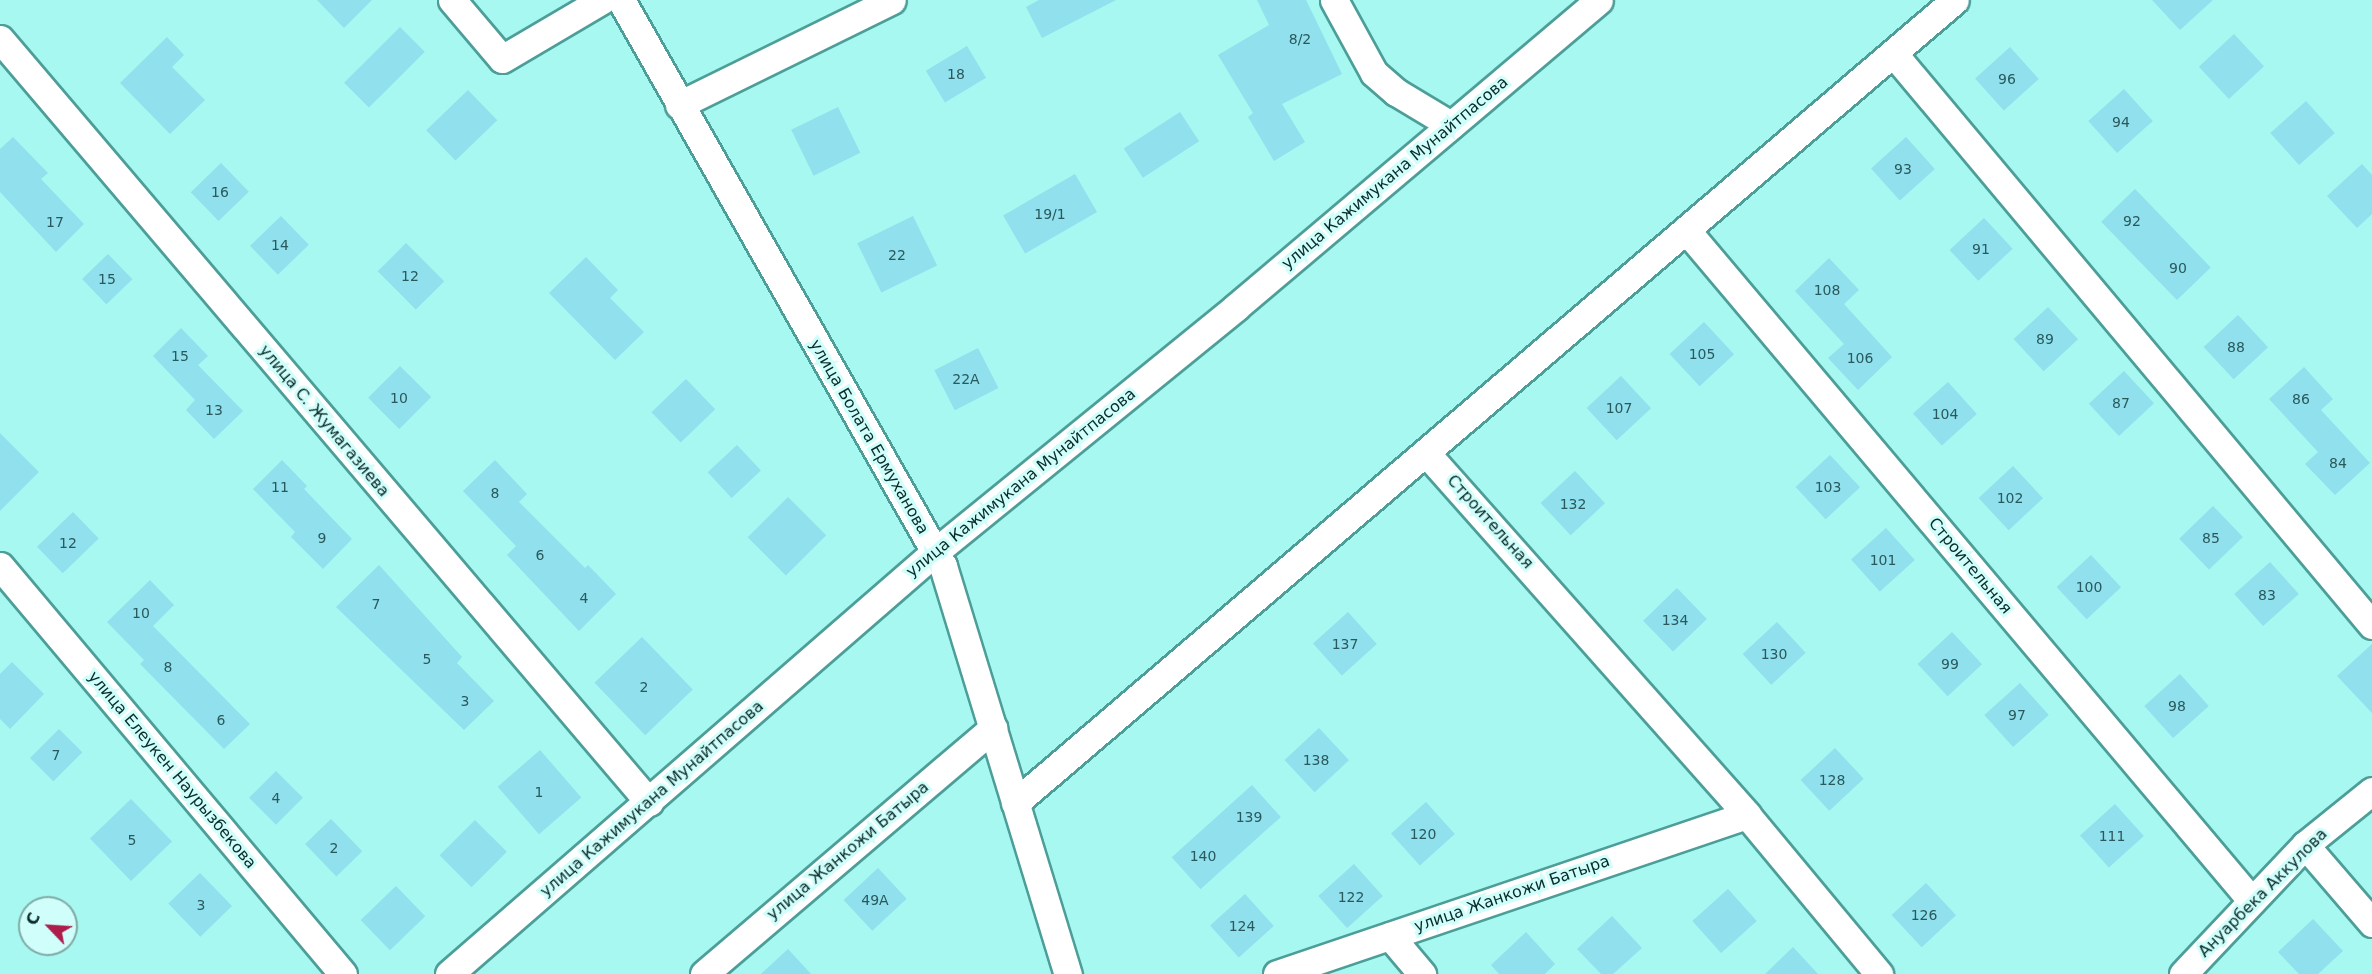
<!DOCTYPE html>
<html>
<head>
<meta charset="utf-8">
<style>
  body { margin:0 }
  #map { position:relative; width:2372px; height:974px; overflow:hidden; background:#a6f8f1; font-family:"DejaVu Sans",sans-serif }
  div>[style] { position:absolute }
  .building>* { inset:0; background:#90e0ed; transform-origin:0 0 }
  .roads { filter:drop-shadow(2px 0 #4d9e98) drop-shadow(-2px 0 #4d9e98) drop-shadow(0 2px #4d9e98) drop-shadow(0 -2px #4d9e98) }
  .street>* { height:27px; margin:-13.5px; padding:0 13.5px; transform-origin:13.5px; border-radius:13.5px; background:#fff }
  span { translate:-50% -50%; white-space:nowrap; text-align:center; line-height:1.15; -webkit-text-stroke:6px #d0fefa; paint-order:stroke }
  .number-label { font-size:14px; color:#2a595b }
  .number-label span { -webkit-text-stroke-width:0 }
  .street-label { font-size:16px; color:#082c2a }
  .north { position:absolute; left:18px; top:896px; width:60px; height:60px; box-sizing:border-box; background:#d0fefa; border:2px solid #80aaa7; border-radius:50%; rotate:295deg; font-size:16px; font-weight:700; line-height:24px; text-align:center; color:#082c2a }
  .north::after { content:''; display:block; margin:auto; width:21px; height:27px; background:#ae1c4b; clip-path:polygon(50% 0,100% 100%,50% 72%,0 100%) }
</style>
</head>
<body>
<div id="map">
  <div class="building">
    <i style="clip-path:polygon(317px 0,372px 0,344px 28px)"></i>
    <i style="clip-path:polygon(1039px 0,1116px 0,1042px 38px,1026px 7px)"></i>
    <i style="clip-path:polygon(1257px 0,1306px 0,1342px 74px,1282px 104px,1305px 142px,1274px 161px,1248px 117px,1253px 113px,1218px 55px,1269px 25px)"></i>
    <i style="clip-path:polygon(2152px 0,2213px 0,2180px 30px)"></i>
    <i style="left:400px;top:27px;width:35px;height:79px;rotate:45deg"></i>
    <i style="left:2234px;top:34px;width:44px;height:48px;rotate:47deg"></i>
    <i style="clip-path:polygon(167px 37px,184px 55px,172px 67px,205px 100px,170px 134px,120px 83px)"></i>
    <i style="left:967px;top:46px;width:37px;height:48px;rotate:59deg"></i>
    <i style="left:2010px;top:47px;width:43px;height:47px;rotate:48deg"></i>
    <i style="left:2124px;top:89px;width:43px;height:48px;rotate:48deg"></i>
    <i style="left:468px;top:90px;width:42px;height:58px;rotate:46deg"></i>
    <i style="left:2306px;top:101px;width:43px;height:48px;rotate:48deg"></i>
    <i style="left:838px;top:107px;width:51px;height:52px;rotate:64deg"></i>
    <i style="left:1180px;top:112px;width:35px;height:67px;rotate:57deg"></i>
    <i style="clip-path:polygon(13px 137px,48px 173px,41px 179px,84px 224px,56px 252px,0 192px,0 149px)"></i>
    <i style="left:1906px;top:137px;width:43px;height:47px;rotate:48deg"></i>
    <i style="left:221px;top:163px;width:40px;height:42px;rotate:46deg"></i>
    <i style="clip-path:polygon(2362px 164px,2372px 175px,2372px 214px,2357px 228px,2327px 196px)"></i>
    <i style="left:1075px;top:174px;width:44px;height:83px;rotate:60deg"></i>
    <i style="left:2135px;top:189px;width:109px;height:47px;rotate:46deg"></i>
    <i style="left:281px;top:216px;width:40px;height:43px;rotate:46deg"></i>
    <i style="left:913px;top:216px;width:55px;height:62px;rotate:64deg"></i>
    <i style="left:1984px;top:218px;width:42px;height:47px;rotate:47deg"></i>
    <i style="left:406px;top:243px;width:54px;height:40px;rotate:45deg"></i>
    <i style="left:108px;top:254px;width:35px;height:36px;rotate:46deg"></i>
    <i style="clip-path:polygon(586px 257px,618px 290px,610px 298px,644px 332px,615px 360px,549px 293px)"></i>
    <i style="clip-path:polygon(1829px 258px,1859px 290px,1844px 304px,1892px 357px,1858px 390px,1828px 358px,1844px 344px,1795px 291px)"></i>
    <i style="left:2048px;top:307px;width:44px;height:47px;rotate:47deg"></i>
    <i style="left:2238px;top:315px;width:44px;height:47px;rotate:47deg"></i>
    <i style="left:1704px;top:322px;width:44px;height:47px;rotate:47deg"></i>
    <i style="clip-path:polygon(181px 328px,208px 356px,198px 365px,243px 411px,214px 439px,186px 410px,195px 400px,153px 356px)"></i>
    <i style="left:978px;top:348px;width:45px;height:49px;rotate:63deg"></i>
    <i style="left:400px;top:366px;width:44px;height:45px;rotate:45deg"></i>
    <i style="clip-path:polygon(2304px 367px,2333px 399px,2321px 410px,2370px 463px,2335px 495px,2305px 464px,2318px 452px,2269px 399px)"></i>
    <i style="left:2124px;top:371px;width:44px;height:48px;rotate:47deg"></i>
    <i style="left:1621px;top:376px;width:44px;height:47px;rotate:47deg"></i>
    <i style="left:686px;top:379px;width:42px;height:48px;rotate:46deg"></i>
    <i style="left:1948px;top:382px;width:43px;height:47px;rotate:48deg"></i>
    <i style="clip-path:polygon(0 433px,39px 472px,0 511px)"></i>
    <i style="left:737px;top:445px;width:35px;height:40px;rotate:47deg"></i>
    <i style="left:1830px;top:455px;width:44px;height:47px;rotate:47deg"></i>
    <i style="clip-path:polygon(282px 460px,307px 486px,304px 489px,352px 539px,323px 569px,291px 537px,295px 532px,253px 489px)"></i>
    <i style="clip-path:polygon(495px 460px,527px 494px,519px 502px,585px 568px,588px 565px,616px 594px,579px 631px,507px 555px,516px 546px,463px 491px)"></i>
    <i style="left:2013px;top:466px;width:44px;height:47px;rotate:47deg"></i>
    <i style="left:1575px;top:471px;width:44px;height:47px;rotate:47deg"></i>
    <i style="left:788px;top:497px;width:54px;height:57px;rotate:45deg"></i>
    <i style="left:2213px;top:506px;width:43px;height:47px;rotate:46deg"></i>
    <i style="left:73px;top:512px;width:37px;height:50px;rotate:46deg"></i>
    <i style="left:1886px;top:528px;width:43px;height:47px;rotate:48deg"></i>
    <i style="left:2091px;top:555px;width:44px;height:47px;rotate:47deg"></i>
    <i style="left:2270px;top:562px;width:43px;height:48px;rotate:48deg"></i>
    <i style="clip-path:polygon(379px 565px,462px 657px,457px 663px,494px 701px,464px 730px,336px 607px)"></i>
    <i style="clip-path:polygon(150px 580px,174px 605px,153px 626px,250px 724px,224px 749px,140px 664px,144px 660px,107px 622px)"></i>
    <i style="left:1677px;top:588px;width:43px;height:47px;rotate:46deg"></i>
    <i style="left:1348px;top:612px;width:43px;height:47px;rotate:48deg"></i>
    <i style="left:1777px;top:622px;width:42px;height:47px;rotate:47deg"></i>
    <i style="left:1952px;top:632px;width:44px;height:47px;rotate:47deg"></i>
    <i style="left:642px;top:637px;width:73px;height:66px;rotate:46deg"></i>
    <i style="clip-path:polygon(2372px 644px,2372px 713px,2337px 676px)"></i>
    <i style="clip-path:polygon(12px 662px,44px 694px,10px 729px,0 719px,0 674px)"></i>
    <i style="left:2180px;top:674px;width:43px;height:48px;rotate:48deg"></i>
    <i style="left:2020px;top:683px;width:43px;height:48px;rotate:48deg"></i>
    <i style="left:1319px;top:728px;width:44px;height:47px;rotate:47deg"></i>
    <i style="left:59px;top:729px;width:33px;height:41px;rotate:45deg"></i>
    <i style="left:1835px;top:748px;width:42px;height:47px;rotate:47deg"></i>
    <i style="left:540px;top:750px;width:63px;height:56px;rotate:49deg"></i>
    <i style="left:276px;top:771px;width:38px;height:38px;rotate:45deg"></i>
    <i style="left:1252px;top:785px;width:43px;height:108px;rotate:48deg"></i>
    <i style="left:131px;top:799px;width:59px;height:57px;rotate:46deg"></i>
    <i style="left:1426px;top:802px;width:43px;height:47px;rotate:48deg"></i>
    <i style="left:2115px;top:804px;width:43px;height:47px;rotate:48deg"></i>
    <i style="left:331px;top:819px;width:45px;height:36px;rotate:46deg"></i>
    <i style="left:475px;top:820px;width:45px;height:50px;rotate:45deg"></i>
    <i style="left:1354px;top:864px;width:43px;height:48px;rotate:48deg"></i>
    <i style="left:878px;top:868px;width:42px;height:47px;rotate:47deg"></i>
    <i style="left:200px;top:873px;width:46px;height:44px;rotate:46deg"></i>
    <i style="left:1926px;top:883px;width:44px;height:47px;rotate:47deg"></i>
    <i style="left:396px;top:886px;width:42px;height:49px;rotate:46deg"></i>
    <i style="left:1728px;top:889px;width:43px;height:48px;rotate:48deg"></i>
    <i style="left:1245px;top:894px;width:43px;height:47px;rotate:48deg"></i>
    <i style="clip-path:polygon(1612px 916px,1642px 948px,1613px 974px,1601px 974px,1577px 949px)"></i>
    <i style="clip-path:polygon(2313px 919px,2343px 951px,2318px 974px,2299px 974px,2278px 952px)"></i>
    <i style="clip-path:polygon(1526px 932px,1555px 964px,1545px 974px,1499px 974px,1491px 965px)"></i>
    <i style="clip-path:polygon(1793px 947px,1818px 974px,1765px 974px)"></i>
    <i style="clip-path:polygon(788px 949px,811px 974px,761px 974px)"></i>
  </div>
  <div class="roads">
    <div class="street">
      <i style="left:452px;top:0;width:77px;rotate:49.7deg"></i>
      <i style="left:502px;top:59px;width:116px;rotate:-30.5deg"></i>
      <i style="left:621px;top:0;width:651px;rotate:60.36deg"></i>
      <i style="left:943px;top:566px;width:427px;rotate:73deg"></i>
      <i style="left:1334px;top:0;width:83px;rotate:61.3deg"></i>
      <i style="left:1374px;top:73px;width:29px;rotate:41deg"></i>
      <i style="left:1396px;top:92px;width:64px;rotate:31deg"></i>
      <i style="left:0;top:39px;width:1002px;rotate:49.62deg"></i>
      <i style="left:1893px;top:53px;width:746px;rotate:50.06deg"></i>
      <i style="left:679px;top:105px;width:237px;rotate:-26.2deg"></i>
      <i style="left:1687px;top:231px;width:876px;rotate:49.86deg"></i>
      <i style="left:1427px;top:454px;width:482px;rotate:48.4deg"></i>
      <i style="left:1747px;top:815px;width:207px;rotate:50.3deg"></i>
      <i style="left:0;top:566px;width:533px;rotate:49.95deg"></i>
      <i style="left:1015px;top:803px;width:1236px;rotate:-40.51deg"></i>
      <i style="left:2305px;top:845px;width:103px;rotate:49.3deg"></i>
      <i style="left:1390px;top:936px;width:50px;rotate:49.9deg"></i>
      <i style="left:449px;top:974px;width:644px;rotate:-40.97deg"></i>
      <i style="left:935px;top:552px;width:388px;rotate:-39.1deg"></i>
      <i style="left:1236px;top:307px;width:475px;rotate:-40.2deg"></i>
      <i style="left:704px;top:974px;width:380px;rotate:-40.4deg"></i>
      <i style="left:1277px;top:974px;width:496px;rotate:-18.7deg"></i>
      <i style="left:2183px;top:974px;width:178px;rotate:-46.6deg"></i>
      <i style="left:2305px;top:845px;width:86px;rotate:-38.9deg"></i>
    </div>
  </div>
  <div class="number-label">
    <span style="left:1300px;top:39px">8/2</span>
    <span style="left:956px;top:74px">18</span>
    <span style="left:2007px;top:79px">96</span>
    <span style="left:2121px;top:122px">94</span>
    <span style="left:1903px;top:169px">93</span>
    <span style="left:220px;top:192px">16</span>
    <span style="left:1050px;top:214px">19/1</span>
    <span style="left:2132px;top:221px">92</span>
    <span style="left:55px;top:222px">17</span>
    <span style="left:280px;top:245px">14</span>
    <span style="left:1981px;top:249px">91</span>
    <span style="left:897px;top:255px">22</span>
    <span style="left:2178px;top:268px">90</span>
    <span style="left:410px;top:276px">12</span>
    <span style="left:107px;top:279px">15</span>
    <span style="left:1827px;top:290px">108</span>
    <span style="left:2045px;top:339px">89</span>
    <span style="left:2236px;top:347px">88</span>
    <span style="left:1702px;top:354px">105</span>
    <span style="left:180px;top:356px">15</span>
    <span style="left:1860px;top:358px">106</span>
    <span style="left:966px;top:379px">22А</span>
    <span style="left:399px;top:398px">10</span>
    <span style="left:2301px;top:399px">86</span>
    <span style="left:2121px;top:403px">87</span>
    <span style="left:1619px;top:408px">107</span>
    <span style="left:214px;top:410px">13</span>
    <span style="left:1945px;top:414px">104</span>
    <span style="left:2338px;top:463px">84</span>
    <span style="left:280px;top:487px">11</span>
    <span style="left:1828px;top:487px">103</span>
    <span style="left:495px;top:493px">8</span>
    <span style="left:2010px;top:498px">102</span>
    <span style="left:1573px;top:504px">132</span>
    <span style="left:322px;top:538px">9</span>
    <span style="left:2211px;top:538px">85</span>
    <span style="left:68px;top:543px">12</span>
    <span style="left:540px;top:555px">6</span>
    <span style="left:1883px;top:560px">101</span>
    <span style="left:2089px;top:587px">100</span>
    <span style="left:2267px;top:595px">83</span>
    <span style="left:584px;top:598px">4</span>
    <span style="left:376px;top:604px">7</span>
    <span style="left:141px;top:613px">10</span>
    <span style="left:1675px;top:620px">134</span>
    <span style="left:1345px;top:644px">137</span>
    <span style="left:1774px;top:654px">130</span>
    <span style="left:427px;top:659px">5</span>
    <span style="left:1950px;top:664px">99</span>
    <span style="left:168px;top:667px">8</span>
    <span style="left:644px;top:687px">2</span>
    <span style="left:465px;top:701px">3</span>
    <span style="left:2177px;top:706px">98</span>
    <span style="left:2017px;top:715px">97</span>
    <span style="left:221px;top:720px">6</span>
    <span style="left:56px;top:755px">7</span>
    <span style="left:1316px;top:760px">138</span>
    <span style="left:1832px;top:780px">128</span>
    <span style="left:539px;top:792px">1</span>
    <span style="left:276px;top:798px">4</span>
    <span style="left:1249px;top:817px">139</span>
    <span style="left:1423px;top:834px">120</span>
    <span style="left:2112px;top:836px">111</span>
    <span style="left:132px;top:840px">5</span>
    <span style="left:334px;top:848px">2</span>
    <span style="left:1203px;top:856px">140</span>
    <span style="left:1351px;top:897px">122</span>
    <span style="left:875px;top:900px">49А</span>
    <span style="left:201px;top:905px">3</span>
    <span style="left:1924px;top:915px">126</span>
    <span style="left:1242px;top:926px">124</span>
  </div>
  <div class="street-label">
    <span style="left:1395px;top:173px;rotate:-40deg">улица Кажимукана Мунайтпасова</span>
    <span style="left:324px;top:421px;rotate:50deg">улица С. Жумагазиева</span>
    <span style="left:869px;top:437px;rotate:60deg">улица Болата Ермуханова</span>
    <span style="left:1021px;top:483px;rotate:-39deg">улица Кажимукана Мунайтпасова</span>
    <span style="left:1490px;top:522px;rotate:48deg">Строительная</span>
    <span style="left:1970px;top:566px;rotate:50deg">Строительная</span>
    <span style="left:172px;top:770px;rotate:50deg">улица Елеукен Наурызбекова</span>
    <span style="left:652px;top:799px;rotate:-41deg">улица Кажимукана Мунайтпасова</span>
    <span style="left:848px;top:851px;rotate:-40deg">улица Жанкожи Батыра</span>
    <span style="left:2263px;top:893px;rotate:-45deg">Ануарбека Аккулова</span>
    <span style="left:1512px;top:894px;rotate:-19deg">улица Жанкожи Батыра</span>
  </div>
  <div class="north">С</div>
</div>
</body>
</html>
